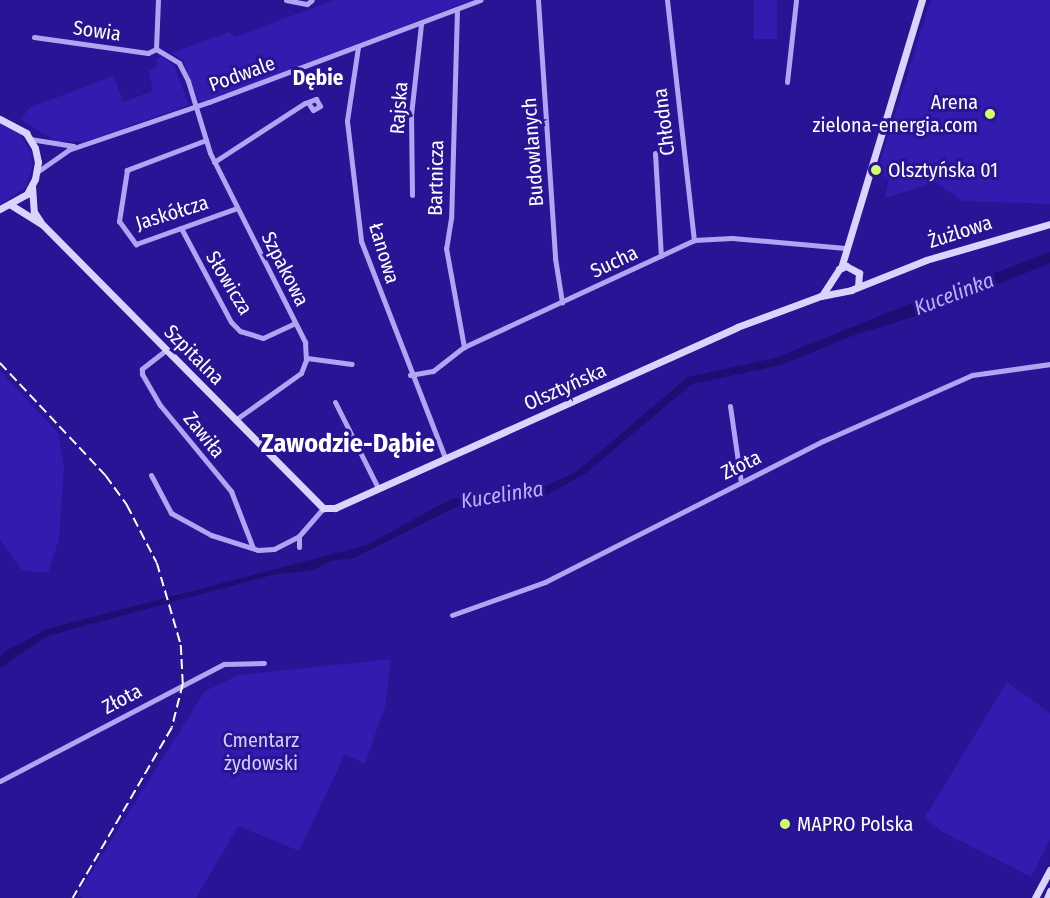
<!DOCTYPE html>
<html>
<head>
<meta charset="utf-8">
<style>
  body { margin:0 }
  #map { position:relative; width:1050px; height:898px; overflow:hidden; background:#291495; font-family:"Fira Sans Condensed",sans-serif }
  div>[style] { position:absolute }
  .green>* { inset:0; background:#321caf; transform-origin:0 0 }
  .water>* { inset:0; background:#1e0d72 }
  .street>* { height:5px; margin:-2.5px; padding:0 2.5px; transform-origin:2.5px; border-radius:2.5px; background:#b0a5f2 }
  .secondary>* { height:7px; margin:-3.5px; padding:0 3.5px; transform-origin:3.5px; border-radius:3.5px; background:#dad4fc }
  .rail>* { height:1.5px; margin-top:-0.75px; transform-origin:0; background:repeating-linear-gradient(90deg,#fff 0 10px,transparent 0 14.5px) }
  .dots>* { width:16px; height:16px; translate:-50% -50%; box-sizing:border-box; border:3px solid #291495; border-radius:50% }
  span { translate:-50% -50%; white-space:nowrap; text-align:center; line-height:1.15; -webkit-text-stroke:6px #291495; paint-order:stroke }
  .street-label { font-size:20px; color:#fff }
  .poi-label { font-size:20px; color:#fff }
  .right { translate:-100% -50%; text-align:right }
  .left { translate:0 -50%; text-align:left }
  .park-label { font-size:20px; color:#d3ccfc }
  .neighbourhood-label { font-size:21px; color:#fff; font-weight:700 }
  .water-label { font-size:21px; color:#bbb1f9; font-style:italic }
  .district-label { font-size:26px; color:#fff; font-weight:700 }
</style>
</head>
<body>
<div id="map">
  <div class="green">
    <i style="clip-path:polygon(334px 0,472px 0,203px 102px,198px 100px,183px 60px,172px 53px,229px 32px,235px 37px)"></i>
    <i style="left:754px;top:0;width:23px;height:39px"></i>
    <i style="clip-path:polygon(931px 0,1050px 0,1050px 204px,962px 201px,936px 182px,885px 198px,889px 178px,876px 174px)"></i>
    <i style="clip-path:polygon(161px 56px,174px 65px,189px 105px,84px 142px,56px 141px,20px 119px,31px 107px,114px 76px,123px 102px,153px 91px,149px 71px,157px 67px,156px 60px)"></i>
    <i style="clip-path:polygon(0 124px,20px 134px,31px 152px,33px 164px,26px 187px,0 205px)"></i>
    <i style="clip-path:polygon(0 371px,58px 433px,64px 467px,59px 539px,48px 573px,22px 570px,0 540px)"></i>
    <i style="clip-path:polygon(391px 659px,385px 706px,365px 764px,345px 754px,299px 851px,238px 826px,196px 898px,83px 898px,77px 895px,205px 691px,239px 675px)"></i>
    <i style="clip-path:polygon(1007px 682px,1050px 713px,1050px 840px,1031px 877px,941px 831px,925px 817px)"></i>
  </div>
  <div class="water">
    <i style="clip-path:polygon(1050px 252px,1050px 263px,923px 314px,854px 335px,781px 365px,692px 384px,586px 473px,547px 495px,460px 505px,354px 558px,331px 561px,314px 570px,272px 575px,47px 636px,0 668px,0 657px,6px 651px,47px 629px,367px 545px,451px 499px,546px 486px,576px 472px,688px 377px,775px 358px,914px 302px,927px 304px,956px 288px)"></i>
  </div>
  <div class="street">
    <i style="left:286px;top:0;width:21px;rotate:11deg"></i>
    <i style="left:307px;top:4px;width:6px;rotate:-39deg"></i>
    <i style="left:538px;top:0;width:259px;rotate:86.2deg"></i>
    <i style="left:555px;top:258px;width:45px;rotate:81deg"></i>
    <i style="left:667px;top:0;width:242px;rotate:83.6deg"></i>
    <i style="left:457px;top:9px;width:209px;rotate:91.6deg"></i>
    <i style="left:451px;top:218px;width:30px;rotate:99deg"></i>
    <i style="left:446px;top:248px;width:101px;rotate:79.7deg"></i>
    <i style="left:34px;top:37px;width:115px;rotate:8deg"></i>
    <i style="left:148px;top:53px;width:9px;rotate:-27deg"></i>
    <i style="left:358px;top:47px;width:75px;rotate:98.5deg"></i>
    <i style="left:347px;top:121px;width:121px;rotate:83.3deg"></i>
    <i style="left:361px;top:241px;width:233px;rotate:68.8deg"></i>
    <i style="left:156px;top:49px;width:27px;rotate:31deg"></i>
    <i style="left:179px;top:63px;width:20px;rotate:63deg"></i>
    <i style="left:188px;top:81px;width:75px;rotate:73deg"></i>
    <i style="left:210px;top:153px;width:212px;rotate:63.3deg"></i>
    <i style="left:305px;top:342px;width:18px;rotate:87deg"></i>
    <i style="left:306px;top:360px;width:14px;rotate:111deg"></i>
    <i style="left:301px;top:373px;width:81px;rotate:144.5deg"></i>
    <i style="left:156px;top:49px;width:49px;rotate:-87.7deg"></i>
    <i style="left:787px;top:82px;width:82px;rotate:-83.7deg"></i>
    <i style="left:30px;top:139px;width:44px;rotate:9.2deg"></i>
    <i style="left:206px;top:140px;width:85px;rotate:159.2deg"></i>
    <i style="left:127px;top:170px;width:52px;rotate:98.9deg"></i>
    <i style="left:119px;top:221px;width:29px;rotate:54deg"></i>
    <i style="left:136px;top:244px;width:107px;rotate:-19.6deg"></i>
    <i style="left:655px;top:153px;width:103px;rotate:86.7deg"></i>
    <i style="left:214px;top:162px;width:108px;rotate:-33deg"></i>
    <i style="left:305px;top:103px;width:12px;rotate:-20deg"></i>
    <i style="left:316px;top:99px;width:8px;rotate:60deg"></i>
    <i style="left:320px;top:106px;width:8px;rotate:150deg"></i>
    <i style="left:313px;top:110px;width:7px;rotate:-124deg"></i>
    <i style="left:37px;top:172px;width:38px;rotate:-35deg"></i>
    <i style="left:68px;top:150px;width:149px;rotate:-18.8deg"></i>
    <i style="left:209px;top:102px;width:290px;rotate:-20.6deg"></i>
    <i style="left:412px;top:195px;width:80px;rotate:-90.7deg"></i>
    <i style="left:411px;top:115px;width:92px;rotate:-83.7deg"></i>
    <i style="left:181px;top:228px;width:106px;rotate:62deg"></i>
    <i style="left:231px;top:322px;width:13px;rotate:45deg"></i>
    <i style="left:240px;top:331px;width:24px;rotate:17deg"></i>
    <i style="left:263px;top:338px;width:35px;rotate:-25deg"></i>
    <i style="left:166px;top:350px;width:31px;rotate:142deg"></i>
    <i style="left:142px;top:369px;width:5px;rotate:90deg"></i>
    <i style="left:142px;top:374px;width:36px;rotate:60deg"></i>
    <i style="left:160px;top:405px;width:112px;rotate:50.5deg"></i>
    <i style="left:231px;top:491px;width:61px;rotate:68.9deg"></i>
    <i style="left:307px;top:358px;width:45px;rotate:7.6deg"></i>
    <i style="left:410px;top:375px;width:23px;rotate:-10deg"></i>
    <i style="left:433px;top:371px;width:39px;rotate:-38deg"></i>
    <i style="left:464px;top:347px;width:254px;rotate:-24.9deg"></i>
    <i style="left:694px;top:240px;width:38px;rotate:-3deg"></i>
    <i style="left:732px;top:238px;width:114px;rotate:5deg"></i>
    <i style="left:335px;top:402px;width:96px;rotate:63.4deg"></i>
    <i style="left:730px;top:406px;width:77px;rotate:81.8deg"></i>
    <i style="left:151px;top:475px;width:43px;rotate:62.2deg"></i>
    <i style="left:171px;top:513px;width:46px;rotate:28.8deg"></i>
    <i style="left:211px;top:535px;width:49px;rotate:17.7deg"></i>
    <i style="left:258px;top:550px;width:16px;rotate:-4deg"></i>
    <i style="left:274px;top:549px;width:28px;rotate:-27deg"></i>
    <i style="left:299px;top:547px;width:11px;rotate:-90deg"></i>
    <i style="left:299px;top:536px;width:37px;rotate:-49deg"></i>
    <i style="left:452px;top:615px;width:99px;rotate:-19.5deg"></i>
    <i style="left:545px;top:582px;width:312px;rotate:-26.9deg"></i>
    <i style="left:823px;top:441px;width:163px;rotate:-23.9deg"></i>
    <i style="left:972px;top:375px;width:79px;rotate:-8deg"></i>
    <i style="left:0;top:781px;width:253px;rotate:-27.6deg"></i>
    <i style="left:224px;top:664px;width:40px;rotate:-1.4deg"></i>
  </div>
  <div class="secondary">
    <i style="left:0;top:119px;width:30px;rotate:28deg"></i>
    <i style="left:26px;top:133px;width:17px;rotate:59deg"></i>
    <i style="left:35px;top:148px;width:14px;rotate:78deg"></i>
    <i style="left:38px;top:162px;width:17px;rotate:100deg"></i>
    <i style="left:35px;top:179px;width:17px;rotate:118deg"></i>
    <i style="left:27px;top:194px;width:31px;rotate:151deg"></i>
    <i style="left:32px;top:186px;width:26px;rotate:86deg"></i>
    <i style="left:34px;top:212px;width:11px;rotate:56deg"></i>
    <i style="left:11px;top:205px;width:36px;rotate:32deg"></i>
    <i style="left:42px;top:224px;width:400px;rotate:45.3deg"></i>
    <i style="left:323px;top:508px;width:12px"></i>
    <i style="left:335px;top:508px;width:441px;rotate:-24.2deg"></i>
    <i style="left:737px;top:327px;width:90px;rotate:-20.3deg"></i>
    <i style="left:821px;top:296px;width:31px;rotate:-11deg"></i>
    <i style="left:851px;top:290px;width:81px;rotate:-21.8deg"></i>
    <i style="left:926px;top:260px;width:129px;rotate:-16.2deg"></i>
    <i style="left:841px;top:268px;width:280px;rotate:-73.2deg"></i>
    <i style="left:823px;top:294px;width:30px;rotate:-57deg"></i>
    <i style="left:839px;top:269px;width:8px;rotate:-23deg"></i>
    <i style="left:846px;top:266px;width:15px;rotate:28deg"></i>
    <i style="left:859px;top:273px;width:13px;rotate:94deg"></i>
    <i style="left:1035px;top:898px;width:32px;rotate:-62deg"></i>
    <i style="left:1047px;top:898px;width:8px;rotate:-67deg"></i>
  </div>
  <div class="rail">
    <i style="left:0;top:363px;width:155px;rotate:46.8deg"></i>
    <i style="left:106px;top:476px;width:36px;rotate:54deg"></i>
    <i style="left:127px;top:505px;width:65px;rotate:62.7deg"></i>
    <i style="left:157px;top:563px;width:85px;rotate:73.7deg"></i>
    <i style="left:181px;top:645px;width:39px;rotate:87deg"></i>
    <i style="left:183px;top:684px;width:45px;rotate:104deg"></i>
    <i style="left:172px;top:728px;width:197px;rotate:120.2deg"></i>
  </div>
  <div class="dots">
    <i style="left:990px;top:114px;background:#d0ff66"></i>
    <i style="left:876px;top:170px;background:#d0ff66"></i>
    <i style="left:785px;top:824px;background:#d0ff66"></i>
  </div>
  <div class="street-label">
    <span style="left:97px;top:31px;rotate:8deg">Sowia</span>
    <span style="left:242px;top:74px;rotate:-20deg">Podwale</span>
    <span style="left:399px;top:108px;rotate:-86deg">Rajska</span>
    <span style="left:664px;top:122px;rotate:-97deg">Chłodna</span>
    <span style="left:533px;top:152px;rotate:-94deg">Budowlanych</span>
    <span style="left:436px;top:178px;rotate:-89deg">Bartnicza</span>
    <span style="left:172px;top:213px;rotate:-17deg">Jaskółcza</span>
    <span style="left:960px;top:232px;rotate:-18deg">Żużlowa</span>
    <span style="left:384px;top:253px;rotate:73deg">Łanowa</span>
    <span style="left:614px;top:262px;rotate:-25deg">Sucha</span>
    <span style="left:285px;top:269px;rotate:63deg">Szpakowa</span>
    <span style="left:229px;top:283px;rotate:59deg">Słowicza</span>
    <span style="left:194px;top:355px;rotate:45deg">Szpitalna</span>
    <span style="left:565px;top:387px;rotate:-24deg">Olsztyńska</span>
    <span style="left:204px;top:435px;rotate:51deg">Zawiła</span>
    <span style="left:741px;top:465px;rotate:-26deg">Złota</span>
    <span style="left:122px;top:699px;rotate:-28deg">Złota</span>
  </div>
  <div class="poi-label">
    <span class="right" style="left:978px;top:114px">Arena<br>zielona-energia.com</span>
    <span class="left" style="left:888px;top:170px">Olsztyńska 01</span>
    <span class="left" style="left:797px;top:824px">MAPRO Polska</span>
  </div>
  <div class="park-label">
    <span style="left:261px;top:752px">Cmentarz<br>żydowski</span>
  </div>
  <div class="neighbourhood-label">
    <span style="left:318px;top:78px">Dębie</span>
  </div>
  <div class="water-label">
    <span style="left:954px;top:294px;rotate:-21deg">Kucelinka</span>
    <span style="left:502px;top:495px;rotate:-9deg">Kucelinka</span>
  </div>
  <div class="district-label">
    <span style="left:348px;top:444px">Zawodzie-Dąbie</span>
  </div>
</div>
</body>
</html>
